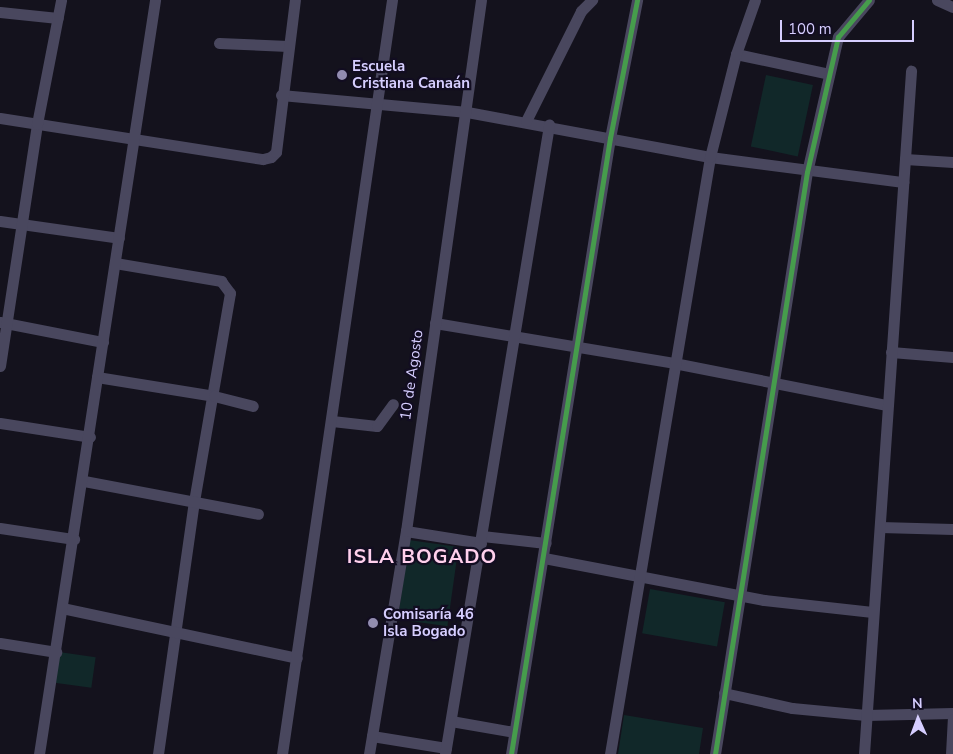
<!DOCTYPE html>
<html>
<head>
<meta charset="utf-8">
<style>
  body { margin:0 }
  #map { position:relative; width:953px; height:754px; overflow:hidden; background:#14121d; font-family:"Nunito Sans",sans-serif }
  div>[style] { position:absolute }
  .green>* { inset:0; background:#112829; transform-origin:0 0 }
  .minor>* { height:11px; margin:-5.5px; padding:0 5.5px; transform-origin:5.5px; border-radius:5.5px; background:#49475e }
  .cycleway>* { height:5px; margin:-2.5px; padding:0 2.5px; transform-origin:2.5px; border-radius:2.5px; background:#469c4c }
  .dots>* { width:14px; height:14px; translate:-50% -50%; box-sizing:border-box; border:2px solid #120d21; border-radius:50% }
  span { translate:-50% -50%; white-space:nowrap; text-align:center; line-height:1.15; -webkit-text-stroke:4.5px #120d21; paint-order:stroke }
  .poi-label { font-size:15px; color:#d6ceff; font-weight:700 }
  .left { translate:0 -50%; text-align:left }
  .street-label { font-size:15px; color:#d6ceff }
  .district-label { font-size:20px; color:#ffd0ec; font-weight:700; letter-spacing:1px }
  .north { position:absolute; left:893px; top:694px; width:50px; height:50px; -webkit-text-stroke:4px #120d21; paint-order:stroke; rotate:358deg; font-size:14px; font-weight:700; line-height:20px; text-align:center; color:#d6ceff }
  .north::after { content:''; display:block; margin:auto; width:18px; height:22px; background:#d6ceff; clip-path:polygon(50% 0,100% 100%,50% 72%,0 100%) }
  .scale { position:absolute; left:780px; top:20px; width:134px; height:22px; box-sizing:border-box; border:2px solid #d6ceff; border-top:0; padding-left:6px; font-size:15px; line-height:18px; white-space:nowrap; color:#d6ceff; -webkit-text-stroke:4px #120d21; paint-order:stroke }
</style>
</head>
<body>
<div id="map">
  <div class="green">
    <i style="left:766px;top:75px;width:48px;height:73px;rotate:12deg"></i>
    <i style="left:409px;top:540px;width:50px;height:80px;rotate:8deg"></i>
    <i style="left:650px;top:589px;width:76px;height:45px;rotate:10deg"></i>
    <i style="left:59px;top:652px;width:37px;height:31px;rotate:8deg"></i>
    <i style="clip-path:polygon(624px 715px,703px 728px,699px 754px,618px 754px)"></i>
  </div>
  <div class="minor">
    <i style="left:937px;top:0;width:17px;rotate:24deg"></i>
    <i style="left:0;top:12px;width:58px;rotate:5.9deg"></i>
    <i style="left:219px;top:43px;width:69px;rotate:2.5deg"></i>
    <i style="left:736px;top:54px;width:95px;rotate:12.1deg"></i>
    <i style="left:281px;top:95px;width:187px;rotate:5.2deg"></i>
    <i style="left:467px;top:112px;width:247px;rotate:10.5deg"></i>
    <i style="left:710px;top:157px;width:195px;rotate:7.4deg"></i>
    <i style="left:0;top:118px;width:266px;rotate:8.9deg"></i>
    <i style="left:263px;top:159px;width:8px;rotate:-14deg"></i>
    <i style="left:271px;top:157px;width:7px;rotate:-45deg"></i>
    <i style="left:276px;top:152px;width:153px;rotate:-82.9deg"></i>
    <i style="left:526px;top:121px;width:123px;rotate:-63.4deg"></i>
    <i style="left:581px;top:11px;width:16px;rotate:-45deg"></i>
    <i style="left:905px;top:159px;width:48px;rotate:3.6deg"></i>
    <i style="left:0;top:221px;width:120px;rotate:8.1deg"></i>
    <i style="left:115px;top:263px;width:108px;rotate:9.6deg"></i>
    <i style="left:221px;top:281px;width:15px;rotate:53deg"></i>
    <i style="left:230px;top:293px;width:211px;rotate:99.8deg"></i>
    <i style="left:194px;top:501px;width:256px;rotate:98.1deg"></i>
    <i style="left:0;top:322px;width:105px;rotate:11deg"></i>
    <i style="left:435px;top:323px;width:242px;rotate:9.5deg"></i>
    <i style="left:674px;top:363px;width:217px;rotate:11.2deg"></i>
    <i style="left:891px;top:352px;width:62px;rotate:4.6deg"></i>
    <i style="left:0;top:366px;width:245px;rotate:-81.3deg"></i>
    <i style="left:37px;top:124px;width:126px;rotate:-79deg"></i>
    <i style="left:97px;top:377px;width:119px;rotate:9.2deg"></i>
    <i style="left:214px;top:396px;width:40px;rotate:14.4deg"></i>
    <i style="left:332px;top:421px;width:45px;rotate:6.3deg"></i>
    <i style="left:377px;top:426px;width:27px;rotate:-54deg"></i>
    <i style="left:0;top:423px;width:91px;rotate:8.8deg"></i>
    <i style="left:84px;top:481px;width:177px;rotate:10.7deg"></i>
    <i style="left:880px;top:527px;width:73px;rotate:1.6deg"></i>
    <i style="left:0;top:528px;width:75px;rotate:8.5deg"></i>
    <i style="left:406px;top:531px;width:76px;rotate:9.1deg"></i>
    <i style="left:482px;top:536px;width:64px;rotate:6.2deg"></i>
    <i style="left:544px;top:558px;width:224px;rotate:10.8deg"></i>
    <i style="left:764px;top:600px;width:109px;rotate:6.3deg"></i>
    <i style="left:62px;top:608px;width:240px;rotate:12deg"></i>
    <i style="left:0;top:643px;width:57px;rotate:9.1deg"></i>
    <i style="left:724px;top:693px;width:70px;rotate:12.4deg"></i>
    <i style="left:792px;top:708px;width:74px;rotate:5.4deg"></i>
    <i style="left:866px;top:715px;width:87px;rotate:-1.3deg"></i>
    <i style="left:451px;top:721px;width:64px;rotate:9.9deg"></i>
    <i style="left:372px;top:736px;width:75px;rotate:9.2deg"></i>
    <i style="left:39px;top:754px;width:763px;rotate:-81.25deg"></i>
    <i style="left:282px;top:754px;width:762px;rotate:-81.7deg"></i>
    <i style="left:369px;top:754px;width:226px;rotate:-80.6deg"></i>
    <i style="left:406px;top:531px;width:536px;rotate:-81.96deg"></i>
    <i style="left:445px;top:754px;width:638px;rotate:-80.61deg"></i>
    <i style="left:511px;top:754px;width:624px;rotate:-80.87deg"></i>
    <i style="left:610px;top:138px;width:141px;rotate:-78.9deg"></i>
    <i style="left:610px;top:754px;width:605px;rotate:-80.49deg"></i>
    <i style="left:710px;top:157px;width:106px;rotate:-75.8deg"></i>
    <i style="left:736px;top:54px;width:57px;rotate:-70.6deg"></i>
    <i style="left:715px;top:754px;width:589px;rotate:-81.02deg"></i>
    <i style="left:807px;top:172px;width:139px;rotate:-77.1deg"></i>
    <i style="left:838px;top:37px;width:48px;rotate:-50deg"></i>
    <i style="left:864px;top:754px;width:685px;rotate:-86.06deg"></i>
    <i style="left:951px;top:754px;width:35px;rotate:-87deg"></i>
  </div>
  <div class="cycleway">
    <i style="left:511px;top:754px;width:624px;rotate:-80.87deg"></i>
    <i style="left:610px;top:138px;width:141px;rotate:-78.9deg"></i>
    <i style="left:715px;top:754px;width:589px;rotate:-81.02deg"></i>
    <i style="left:807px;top:172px;width:139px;rotate:-77.1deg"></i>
    <i style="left:838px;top:37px;width:48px;rotate:-50deg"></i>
  </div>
  <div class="dots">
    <i style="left:342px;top:75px;background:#928cb0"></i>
    <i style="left:373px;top:623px;background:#928cb0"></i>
  </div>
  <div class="poi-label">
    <span class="left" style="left:352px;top:75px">Escuela<br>Cristiana Canaán</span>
    <span class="left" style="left:383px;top:623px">Comisaría 46<br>Isla Bogado</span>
  </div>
  <div class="street-label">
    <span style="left:412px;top:375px;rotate:-82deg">10 de Agosto</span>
  </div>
  <div class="district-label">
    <span style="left:422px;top:556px">ISLA BOGADO</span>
  </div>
  <div class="north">N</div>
  <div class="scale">100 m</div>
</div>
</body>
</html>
